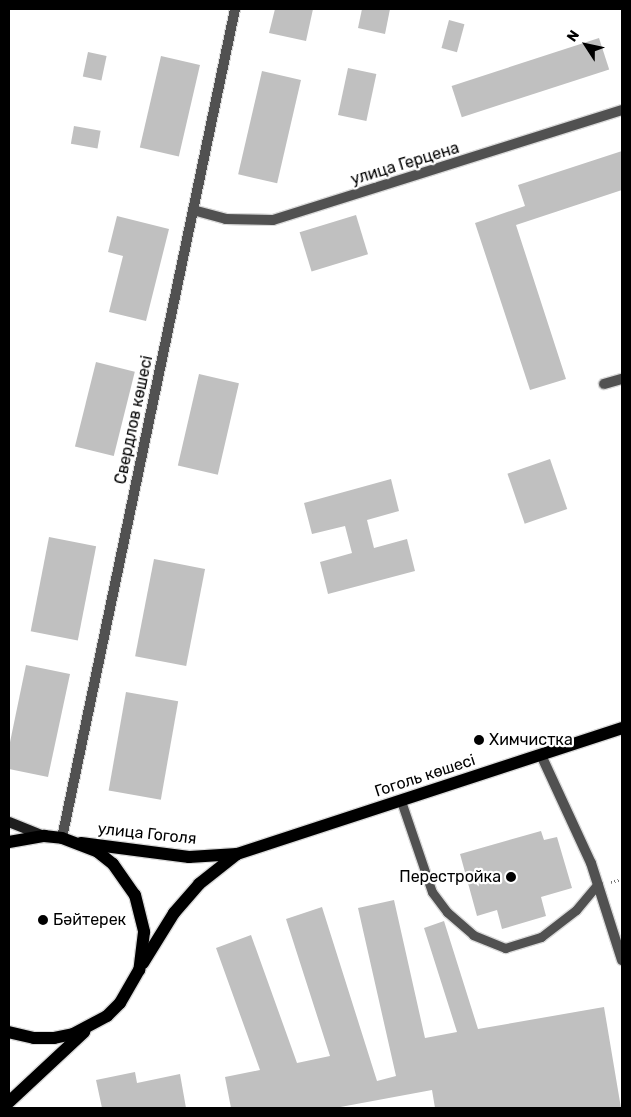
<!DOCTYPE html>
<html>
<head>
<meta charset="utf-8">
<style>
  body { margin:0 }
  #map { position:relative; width:631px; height:1117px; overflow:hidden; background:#fff; font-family:Rubik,sans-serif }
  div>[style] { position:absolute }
  .building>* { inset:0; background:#c0c0c0; transform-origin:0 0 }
  .path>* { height:3px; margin-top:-1.5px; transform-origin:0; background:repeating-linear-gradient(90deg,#737373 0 1px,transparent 0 3.5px) }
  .roads { filter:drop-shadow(1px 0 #dbdbdb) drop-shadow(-1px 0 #dbdbdb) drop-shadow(0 1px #dbdbdb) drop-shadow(0 -1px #dbdbdb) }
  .lane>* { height:9px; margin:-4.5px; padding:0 4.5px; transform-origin:4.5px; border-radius:4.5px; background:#515151 }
  .street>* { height:10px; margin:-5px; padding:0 5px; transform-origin:5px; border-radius:5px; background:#515151 }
  .secondary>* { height:10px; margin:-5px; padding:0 5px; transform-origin:5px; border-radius:5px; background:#1e1e1e }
  .primary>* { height:12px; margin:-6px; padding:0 6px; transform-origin:6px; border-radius:6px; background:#000 }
  .dots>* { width:14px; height:14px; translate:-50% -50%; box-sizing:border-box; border:2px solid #fff; border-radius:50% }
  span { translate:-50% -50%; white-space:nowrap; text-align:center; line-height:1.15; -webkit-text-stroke:4.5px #fff; paint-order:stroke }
  .street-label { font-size:16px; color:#000 }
  .poi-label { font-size:16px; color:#000 }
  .left { translate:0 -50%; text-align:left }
  .right { translate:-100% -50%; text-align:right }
  .frame { position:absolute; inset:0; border:10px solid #000; pointer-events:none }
  .north { position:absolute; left:561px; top:20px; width:50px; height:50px; -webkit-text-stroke:4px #fff; paint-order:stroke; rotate:305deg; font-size:14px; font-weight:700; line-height:20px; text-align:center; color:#000 }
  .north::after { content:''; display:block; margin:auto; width:18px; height:22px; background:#000; clip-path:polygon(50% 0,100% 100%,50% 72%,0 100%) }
</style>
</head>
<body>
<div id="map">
  <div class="building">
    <i style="clip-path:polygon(275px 9px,313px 9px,306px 41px,269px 33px)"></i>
    <i style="clip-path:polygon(362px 9px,390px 9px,385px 34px,358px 28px)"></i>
    <i style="left:449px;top:20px;width:16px;height:29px;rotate:15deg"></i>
    <i style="left:599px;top:38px;width:33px;height:155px;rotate:72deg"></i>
    <i style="left:88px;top:52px;width:19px;height:25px;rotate:12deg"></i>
    <i style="left:161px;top:56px;width:40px;height:94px;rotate:13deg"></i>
    <i style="left:348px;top:68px;width:29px;height:48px;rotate:12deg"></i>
    <i style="left:262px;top:71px;width:40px;height:106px;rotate:13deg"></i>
    <i style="left:74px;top:126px;width:27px;height:18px;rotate:10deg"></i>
    <i style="clip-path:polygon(622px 151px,622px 190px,516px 225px,566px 379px,530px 390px,475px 223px,525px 206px,518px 185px)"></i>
    <i style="left:356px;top:215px;width:41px;height:59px;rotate:73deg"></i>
    <i style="clip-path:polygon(117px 216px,169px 229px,146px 321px,109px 312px,123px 256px,108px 252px)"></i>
    <i style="left:96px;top:362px;width:40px;height:87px;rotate:14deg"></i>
    <i style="left:199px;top:374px;width:41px;height:94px;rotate:13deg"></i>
    <i style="left:550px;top:459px;width:53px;height:45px;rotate:71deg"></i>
    <i style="clip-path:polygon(391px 479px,399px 511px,367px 520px,374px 548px,407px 539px,415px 571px,328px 594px,320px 562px,352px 553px,345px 526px,312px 534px,304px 503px)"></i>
    <i style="left:49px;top:537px;width:48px;height:96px;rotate:11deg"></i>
    <i style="left:154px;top:559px;width:52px;height:99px;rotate:11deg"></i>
    <i style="clip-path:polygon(26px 665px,70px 674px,48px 777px,9px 769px,9px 747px)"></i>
    <i style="left:126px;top:692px;width:53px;height:100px;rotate:10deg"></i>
    <i style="clip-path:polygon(541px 831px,544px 840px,557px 837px,572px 888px,541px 897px,546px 916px,502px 929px,497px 910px,477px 916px,460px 854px)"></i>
    <i style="clip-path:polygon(394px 900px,425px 1038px,457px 1032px,424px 928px,444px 921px,478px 1029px,604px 1007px,621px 1108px,435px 1108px,432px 1090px,335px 1108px,231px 1108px,225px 1077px,260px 1070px,216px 948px,251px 935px,297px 1063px,330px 1056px,286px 919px,322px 907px,377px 1081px,396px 1076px,358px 908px)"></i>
    <i style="clip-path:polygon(135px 1072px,137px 1083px,180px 1074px,186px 1108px,102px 1108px,96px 1080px)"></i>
  </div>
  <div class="path">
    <i style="left:611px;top:882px;width:11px;rotate:-15deg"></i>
  </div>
  <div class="roads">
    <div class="lane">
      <i style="left:401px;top:801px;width:96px;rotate:71.2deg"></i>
      <i style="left:432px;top:892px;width:25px;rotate:53deg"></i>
      <i style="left:447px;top:912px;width:35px;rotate:41deg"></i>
      <i style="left:473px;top:935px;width:35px;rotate:22deg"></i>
      <i style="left:505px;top:948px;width:38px;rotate:-17deg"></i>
      <i style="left:541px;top:937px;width:44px;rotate:-37.6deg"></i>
      <i style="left:576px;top:910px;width:34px;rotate:-50deg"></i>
    </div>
    <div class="street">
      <i style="left:193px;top:210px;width:34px;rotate:15deg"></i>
      <i style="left:226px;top:219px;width:47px;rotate:1.2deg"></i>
      <i style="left:273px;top:220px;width:366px;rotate:-17.5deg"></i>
      <i style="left:604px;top:384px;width:19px;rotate:-16deg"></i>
      <i style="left:541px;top:755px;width:119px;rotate:65.2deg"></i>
      <i style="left:591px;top:863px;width:102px;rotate:72.3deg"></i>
      <i style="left:62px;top:838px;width:847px;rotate:-78.21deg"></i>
    </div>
    <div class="secondary">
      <i style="left:9px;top:822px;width:38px;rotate:22deg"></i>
    </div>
    <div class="primary">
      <i style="left:9px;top:842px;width:36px;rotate:-10deg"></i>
      <i style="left:44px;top:836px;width:18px;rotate:6deg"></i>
      <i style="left:62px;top:838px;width:39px;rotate:21deg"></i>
      <i style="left:98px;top:852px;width:19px;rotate:39deg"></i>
      <i style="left:113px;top:864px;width:38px;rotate:55deg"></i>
      <i style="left:135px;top:895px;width:38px;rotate:76deg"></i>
      <i style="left:144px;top:932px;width:38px;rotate:97deg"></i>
      <i style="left:139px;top:970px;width:38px;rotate:120deg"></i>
      <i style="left:120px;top:1003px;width:18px;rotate:135deg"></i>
      <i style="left:107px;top:1016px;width:38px;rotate:152deg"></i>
      <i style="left:73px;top:1034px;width:19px;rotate:168deg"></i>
      <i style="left:54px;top:1038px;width:20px;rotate:180deg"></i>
      <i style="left:34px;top:1038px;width:26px;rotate:-167deg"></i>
      <i style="left:81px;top:843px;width:109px;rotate:7.4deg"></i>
      <i style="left:189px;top:857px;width:48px;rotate:-3.6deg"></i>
      <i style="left:237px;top:854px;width:405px;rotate:-18.1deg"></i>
      <i style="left:143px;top:963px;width:59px;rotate:-58.2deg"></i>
      <i style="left:174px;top:913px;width:38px;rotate:-49deg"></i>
      <i style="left:199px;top:884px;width:48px;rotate:-38.3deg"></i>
      <i style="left:9px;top:1102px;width:103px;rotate:-43deg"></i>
    </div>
  </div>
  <div class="dots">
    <i style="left:479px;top:740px;background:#000"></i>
    <i style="left:511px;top:877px;background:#000"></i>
    <i style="left:43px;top:920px;background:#000"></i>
  </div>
  <div class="street-label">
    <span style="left:405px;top:164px;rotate:-17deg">улица Герцена</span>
    <span style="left:134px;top:420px;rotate:-78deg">Свердлов көшесі</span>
    <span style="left:425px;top:776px;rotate:-18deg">Гоголь көшесі</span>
    <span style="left:147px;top:834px;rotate:6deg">улица Гоголя</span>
  </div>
  <div class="poi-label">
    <span class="left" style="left:489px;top:740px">Химчистка</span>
    <span class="right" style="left:501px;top:877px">Перестройка</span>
    <span class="left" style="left:53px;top:920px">Бәйтерек</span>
  </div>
  <div class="frame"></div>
  <div class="north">N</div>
</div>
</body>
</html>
